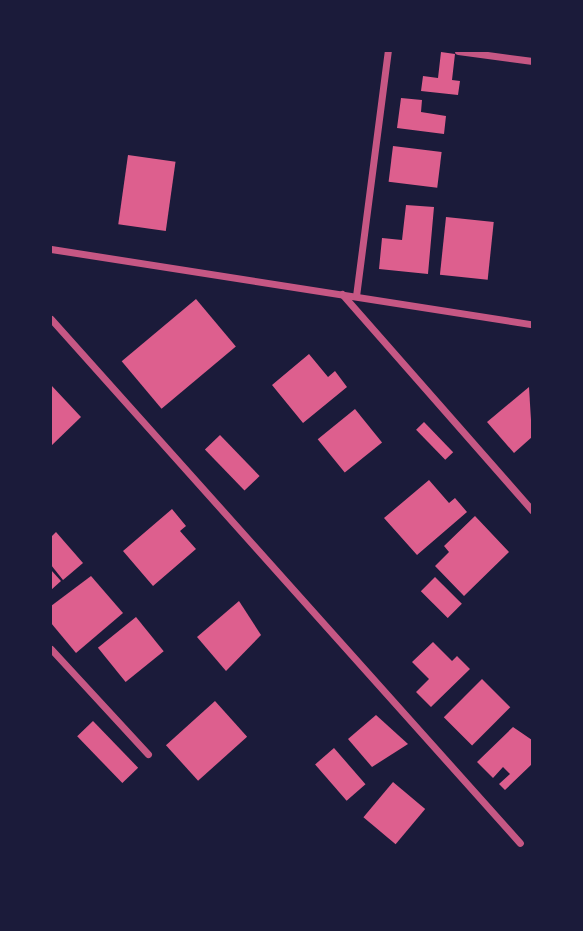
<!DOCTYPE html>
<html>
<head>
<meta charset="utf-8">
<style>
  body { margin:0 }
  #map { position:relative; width:583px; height:931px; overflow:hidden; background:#1b1b3a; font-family:"Public Sans",sans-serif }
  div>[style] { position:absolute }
  .building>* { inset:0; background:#dd5f8e; transform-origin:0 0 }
  .minor>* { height:7px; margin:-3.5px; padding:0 3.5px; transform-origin:3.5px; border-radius:3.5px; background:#c65784 }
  span { translate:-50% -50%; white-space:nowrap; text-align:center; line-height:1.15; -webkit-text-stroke:7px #1b1b3a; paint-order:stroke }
  .frame { position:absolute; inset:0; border:52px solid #1b1b3a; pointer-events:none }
</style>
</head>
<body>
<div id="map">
  <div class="building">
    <i style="clip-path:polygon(441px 52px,455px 54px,452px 80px,460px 81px,458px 95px,421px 91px,423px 76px,438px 78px)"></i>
    <i style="clip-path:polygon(401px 98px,422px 100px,421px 112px,446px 116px,444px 134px,397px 128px)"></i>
    <i style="left:393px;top:146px;width:49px;height:36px;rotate:7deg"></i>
    <i style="left:128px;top:155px;width:48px;height:70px;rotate:8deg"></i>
    <i style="clip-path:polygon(406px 205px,434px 207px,428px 274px,379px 269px,382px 238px,402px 240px)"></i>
    <i style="left:446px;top:217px;width:48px;height:58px;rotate:6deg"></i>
    <i style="left:196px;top:299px;width:62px;height:97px;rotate:50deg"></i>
    <i style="clip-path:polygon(309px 354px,328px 377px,335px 371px,347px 387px,303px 423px,272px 385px)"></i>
    <i style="clip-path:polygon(51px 385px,81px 417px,51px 446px)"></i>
    <i style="clip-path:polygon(529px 387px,532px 437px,514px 453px,487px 422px)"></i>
    <i style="left:355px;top:409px;width:43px;height:48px;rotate:51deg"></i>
    <i style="left:424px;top:422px;width:42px;height:11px;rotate:46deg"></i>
    <i style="left:220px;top:435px;width:57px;height:21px;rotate:46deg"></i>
    <i style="clip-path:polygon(429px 480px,449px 503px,455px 498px,467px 512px,417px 555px,384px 518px)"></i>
    <i style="clip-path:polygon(172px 509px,186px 526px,180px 531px,196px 549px,153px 586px,123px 551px)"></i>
    <i style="clip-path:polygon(475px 516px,509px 552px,464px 596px,435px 566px,449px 552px,444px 546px)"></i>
    <i style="clip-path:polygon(56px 532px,83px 563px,63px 580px,51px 565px,51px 537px)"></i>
    <i style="clip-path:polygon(51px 570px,61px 581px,51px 590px)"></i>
    <i style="clip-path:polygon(91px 576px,123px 613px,76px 653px,51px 623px,51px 606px)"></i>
    <i style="left:435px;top:577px;width:38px;height:20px;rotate:45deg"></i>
    <i style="clip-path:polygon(239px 601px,261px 635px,226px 671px,197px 637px)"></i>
    <i style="left:136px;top:617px;width:44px;height:49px;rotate:51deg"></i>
    <i style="clip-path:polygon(433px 642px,452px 661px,457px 656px,470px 669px,431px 707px,416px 692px,429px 679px,412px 662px)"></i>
    <i style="left:482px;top:679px;width:40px;height:54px;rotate:45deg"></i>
    <i style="left:215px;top:701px;width:48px;height:66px;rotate:48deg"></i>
    <i style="clip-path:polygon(376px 715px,408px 744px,372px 767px,348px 739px)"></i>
    <i style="left:93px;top:721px;width:65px;height:22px;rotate:46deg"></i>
    <i style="clip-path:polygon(513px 727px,532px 740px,532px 764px,505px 790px,499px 784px,510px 774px,503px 767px,493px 778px,477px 762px)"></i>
    <i style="left:334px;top:748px;width:48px;height:25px;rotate:49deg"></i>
    <i style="left:393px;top:782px;width:42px;height:46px;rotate:40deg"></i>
  </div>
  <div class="minor">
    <i style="left:458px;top:51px;width:75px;rotate:7.7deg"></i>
    <i style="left:51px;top:249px;width:487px;rotate:8.9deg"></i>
    <i style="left:342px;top:294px;width:288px;rotate:48.7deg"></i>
    <i style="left:356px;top:296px;width:247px;rotate:-82.6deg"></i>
    <i style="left:51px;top:319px;width:703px;rotate:48.17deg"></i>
    <i style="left:51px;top:649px;width:143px;rotate:47.3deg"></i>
  </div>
  <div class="frame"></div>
</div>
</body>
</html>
